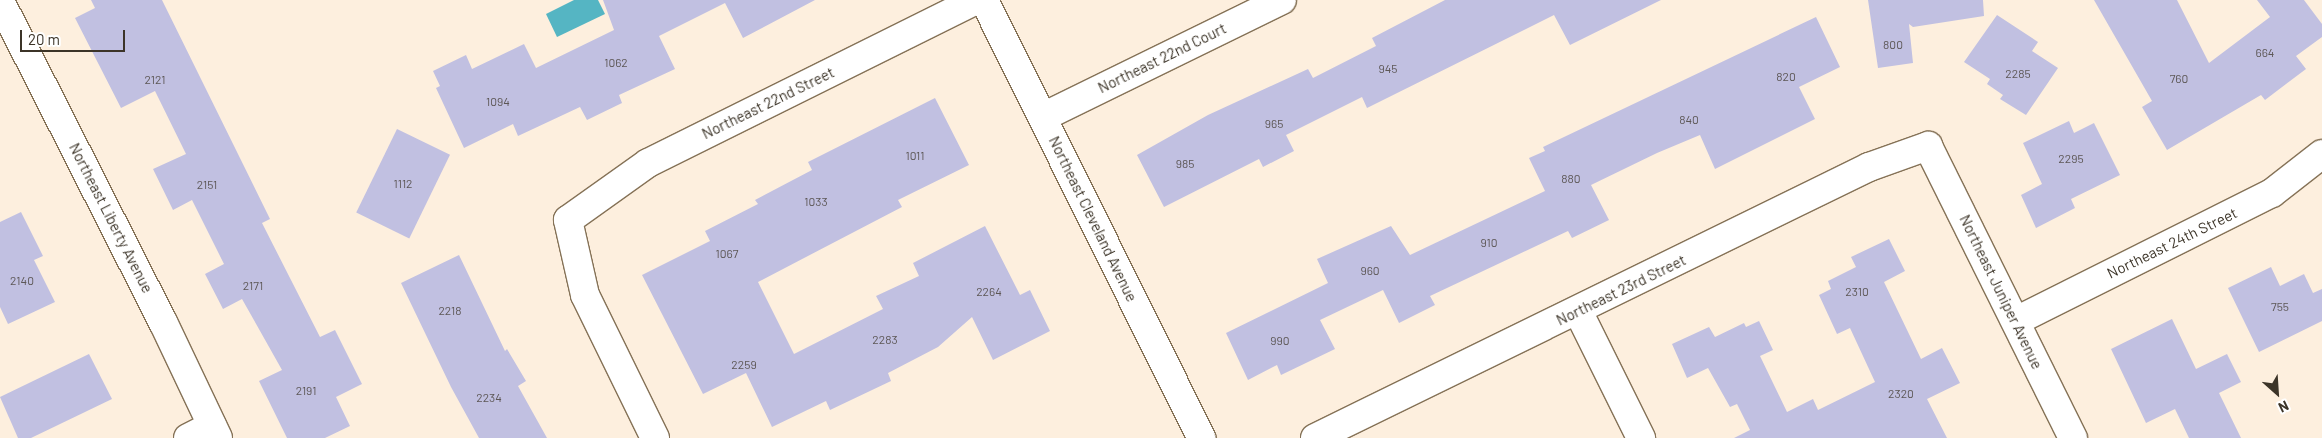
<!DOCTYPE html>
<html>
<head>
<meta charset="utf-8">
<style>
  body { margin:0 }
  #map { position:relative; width:2322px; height:438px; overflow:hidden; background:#fdefde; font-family:Barlow,sans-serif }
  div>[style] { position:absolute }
  .water>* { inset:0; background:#55b5c3 }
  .building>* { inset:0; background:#c1c0e1; transform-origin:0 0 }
  .roads { filter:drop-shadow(1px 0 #857257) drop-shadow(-1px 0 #857257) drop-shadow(0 1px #857257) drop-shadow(0 -1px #857257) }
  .street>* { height:28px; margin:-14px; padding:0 14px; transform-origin:14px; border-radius:14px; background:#fff }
  .secondary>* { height:28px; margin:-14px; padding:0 14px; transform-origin:14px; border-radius:14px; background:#fff }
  span { translate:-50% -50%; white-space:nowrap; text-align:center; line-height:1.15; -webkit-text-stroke:4px #fff; paint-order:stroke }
  .number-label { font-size:12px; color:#5d5756 }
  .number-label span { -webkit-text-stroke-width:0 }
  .street-label { font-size:15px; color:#3c3428 }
  .north { position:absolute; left:2252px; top:368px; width:50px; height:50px; -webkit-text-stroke:4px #fff; paint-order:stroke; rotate:154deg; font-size:14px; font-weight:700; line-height:20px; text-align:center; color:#3c3428 }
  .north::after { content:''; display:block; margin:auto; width:18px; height:22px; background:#3c3428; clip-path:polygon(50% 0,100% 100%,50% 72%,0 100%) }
  .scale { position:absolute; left:20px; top:30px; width:105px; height:22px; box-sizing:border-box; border:2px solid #3c3428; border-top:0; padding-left:6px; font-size:15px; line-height:18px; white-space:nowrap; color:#3c3428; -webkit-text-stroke:4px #fff; paint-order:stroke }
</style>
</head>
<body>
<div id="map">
  <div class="water">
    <i style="clip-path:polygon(574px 0,598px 0,605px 14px,557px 37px,546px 14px)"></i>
  </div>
  <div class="building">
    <i style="clip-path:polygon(91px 0,162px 0,270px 219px,262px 223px,320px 337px,335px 330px,362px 384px,336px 397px,350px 426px,325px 438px,287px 438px,259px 381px,282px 370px,242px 299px,223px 309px,205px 274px,224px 264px,192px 200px,173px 210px,153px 169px,186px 154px,155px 91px,121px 108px,75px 18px,95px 8px)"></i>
    <i style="clip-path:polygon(603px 0,815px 0,743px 38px,725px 3px,659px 36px,675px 69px,619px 95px,622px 103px,587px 120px,580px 107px,518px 136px,513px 124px,464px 148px,436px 88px,440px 86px,433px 71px,466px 55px,472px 69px,524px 44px,536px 68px,614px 30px)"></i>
    <i style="clip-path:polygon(1445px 0,1661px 0,1570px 45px,1554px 15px,1367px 108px,1362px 97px,1286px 135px,1294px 151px,1263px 167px,1259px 159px,1164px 207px,1137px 155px,1208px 115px,1308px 69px,1313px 78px,1376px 46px,1372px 38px)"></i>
    <i style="clip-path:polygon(1868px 0,1983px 0,1984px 16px,1913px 27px,1909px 24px,1913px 63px,1878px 68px)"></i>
    <i style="clip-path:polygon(2094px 0,2177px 0,2209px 63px,2270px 17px,2257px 0,2304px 0,2322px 24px,2322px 37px,2296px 56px,2306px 69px,2265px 100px,2261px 95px,2167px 150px,2142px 107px,2152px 101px)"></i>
    <i style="clip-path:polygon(1997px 15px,2038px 42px,2032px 51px,2058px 68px,2026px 115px,2000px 99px,2003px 95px,1987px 84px,1990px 79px,1964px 62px)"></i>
    <i style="clip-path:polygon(1816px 17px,1840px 67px,1799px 87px,1815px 119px,1715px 169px,1700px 135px,1657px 153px,1591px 185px,1609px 220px,1572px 238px,1568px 231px,1430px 296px,1435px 305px,1399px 323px,1383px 290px,1320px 320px,1335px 349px,1281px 375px,1277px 365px,1248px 380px,1226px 333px,1328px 283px,1317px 259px,1391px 226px,1410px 255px,1545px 191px,1529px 158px,1545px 151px,1543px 147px)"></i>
    <i style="clip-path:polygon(935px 98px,969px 165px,898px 200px,902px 207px,758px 282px,794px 354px,883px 309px,876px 296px,919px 276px,913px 263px,985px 226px,1020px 295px,1030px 290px,1050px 331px,993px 360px,972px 317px,938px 347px,888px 373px,891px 381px,830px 410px,826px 401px,772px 427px,746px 373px,703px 394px,642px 275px,710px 241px,705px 231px,758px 204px,755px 200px,812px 170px,808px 162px)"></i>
    <i style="clip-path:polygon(2069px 121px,2074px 133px,2094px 123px,2120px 175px,2071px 199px,2075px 208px,2036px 228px,2021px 195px,2042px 184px,2023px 143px)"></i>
    <i style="left:397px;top:129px;width:59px;height:93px;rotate:26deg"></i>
    <i style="clip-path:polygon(21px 212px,43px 256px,34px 260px,55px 302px,8px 324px,0 307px,0 222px)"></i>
    <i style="clip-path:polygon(1889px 239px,1905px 271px,1884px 282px,1921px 359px,1942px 348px,1960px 383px,1927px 399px,1947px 438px,1734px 438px,1750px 430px,1737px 404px,1730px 407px,1708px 368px,1687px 378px,1672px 344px,1709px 327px,1715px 337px,1744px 323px,1746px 327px,1759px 321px,1773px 350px,1760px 356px,1787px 412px,1813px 399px,1818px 410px,1875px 382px,1850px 328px,1837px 334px,1819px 295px,1831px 289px,1828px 281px,1856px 267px,1851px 257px)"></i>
    <i style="clip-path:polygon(459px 255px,505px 351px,507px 349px,526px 381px,518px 386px,547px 438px,479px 438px,451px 387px,401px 283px)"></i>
    <i style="clip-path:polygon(2271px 267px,2280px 286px,2304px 274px,2313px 293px,2322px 289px,2322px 321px,2259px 352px,2228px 288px)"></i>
    <i style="clip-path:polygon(2172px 319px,2196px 369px,2227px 354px,2241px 382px,2219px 393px,2241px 438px,2189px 438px,2175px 409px,2146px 423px,2111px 349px)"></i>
    <i style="clip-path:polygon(89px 354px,112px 399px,31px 438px,18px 438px,0 397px)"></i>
  </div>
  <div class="roads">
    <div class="street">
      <i style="left:0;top:1px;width:360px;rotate:63.1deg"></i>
      <i style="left:163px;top:322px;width:128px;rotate:64.6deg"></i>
      <i style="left:1043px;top:117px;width:266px;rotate:-26.1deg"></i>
      <i style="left:1578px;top:311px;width:142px;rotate:63.6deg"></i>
      <i style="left:2016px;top:321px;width:286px;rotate:-26.6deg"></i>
      <i style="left:2272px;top:193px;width:63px;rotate:-38deg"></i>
      <i style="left:188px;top:438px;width:27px;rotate:-27deg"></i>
      <i style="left:655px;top:438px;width:159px;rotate:-116.1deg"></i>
      <i style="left:585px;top:295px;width:77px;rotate:-102.8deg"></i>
      <i style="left:568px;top:220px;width:98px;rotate:-35.5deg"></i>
      <i style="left:648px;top:163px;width:366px;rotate:-26.4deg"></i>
      <i style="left:1315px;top:438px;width:617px;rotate:-26.07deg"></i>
      <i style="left:1869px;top:167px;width:63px;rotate:-19.6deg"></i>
      <i style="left:1928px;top:146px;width:326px;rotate:63.6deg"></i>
    </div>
    <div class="secondary">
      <i style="left:984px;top:0;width:489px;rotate:63.6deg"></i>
    </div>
  </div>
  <div class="number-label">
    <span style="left:1893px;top:45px">800</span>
    <span style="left:2265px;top:53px">664</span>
    <span style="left:616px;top:63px">1062</span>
    <span style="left:1388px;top:69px">945</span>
    <span style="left:2018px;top:74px">2285</span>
    <span style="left:1786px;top:77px">820</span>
    <span style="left:2179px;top:79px">760</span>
    <span style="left:155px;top:80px">2121</span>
    <span style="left:498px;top:102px">1094</span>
    <span style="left:1689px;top:120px">840</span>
    <span style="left:1274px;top:124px">965</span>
    <span style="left:915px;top:156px">1011</span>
    <span style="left:2071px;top:159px">2295</span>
    <span style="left:1185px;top:164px">985</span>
    <span style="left:1571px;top:179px">880</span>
    <span style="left:403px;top:184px">1112</span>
    <span style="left:207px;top:185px">2151</span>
    <span style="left:816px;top:202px">1033</span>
    <span style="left:1489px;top:243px">910</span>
    <span style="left:727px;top:254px">1067</span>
    <span style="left:1370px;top:271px">960</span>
    <span style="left:22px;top:281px">2140</span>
    <span style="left:253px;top:286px">2171</span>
    <span style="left:989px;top:292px">2264</span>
    <span style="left:1857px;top:292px">2310</span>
    <span style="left:2280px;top:307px">755</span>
    <span style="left:450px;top:311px">2218</span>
    <span style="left:885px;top:340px">2283</span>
    <span style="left:1280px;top:341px">990</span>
    <span style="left:744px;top:365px">2259</span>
    <span style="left:306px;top:391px">2191</span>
    <span style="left:1901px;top:394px">2320</span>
    <span style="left:489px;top:398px">2234</span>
  </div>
  <div class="street-label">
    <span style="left:1162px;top:58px;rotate:-26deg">Northeast 22nd Court</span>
    <span style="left:768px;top:103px;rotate:-26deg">Northeast 22nd Street</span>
    <span style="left:111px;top:218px;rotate:63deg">Northeast Liberty Avenue</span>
    <span style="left:1093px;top:219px;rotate:64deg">Northeast Cleveland Avenue</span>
    <span style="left:2172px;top:243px;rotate:-26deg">Northeast 24th Street</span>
    <span style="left:1621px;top:290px;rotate:-26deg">Northeast 23rd Street</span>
    <span style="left:2001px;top:292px;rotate:64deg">Northeast Juniper Avenue</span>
  </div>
  <div class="north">N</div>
  <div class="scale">20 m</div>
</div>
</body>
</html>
